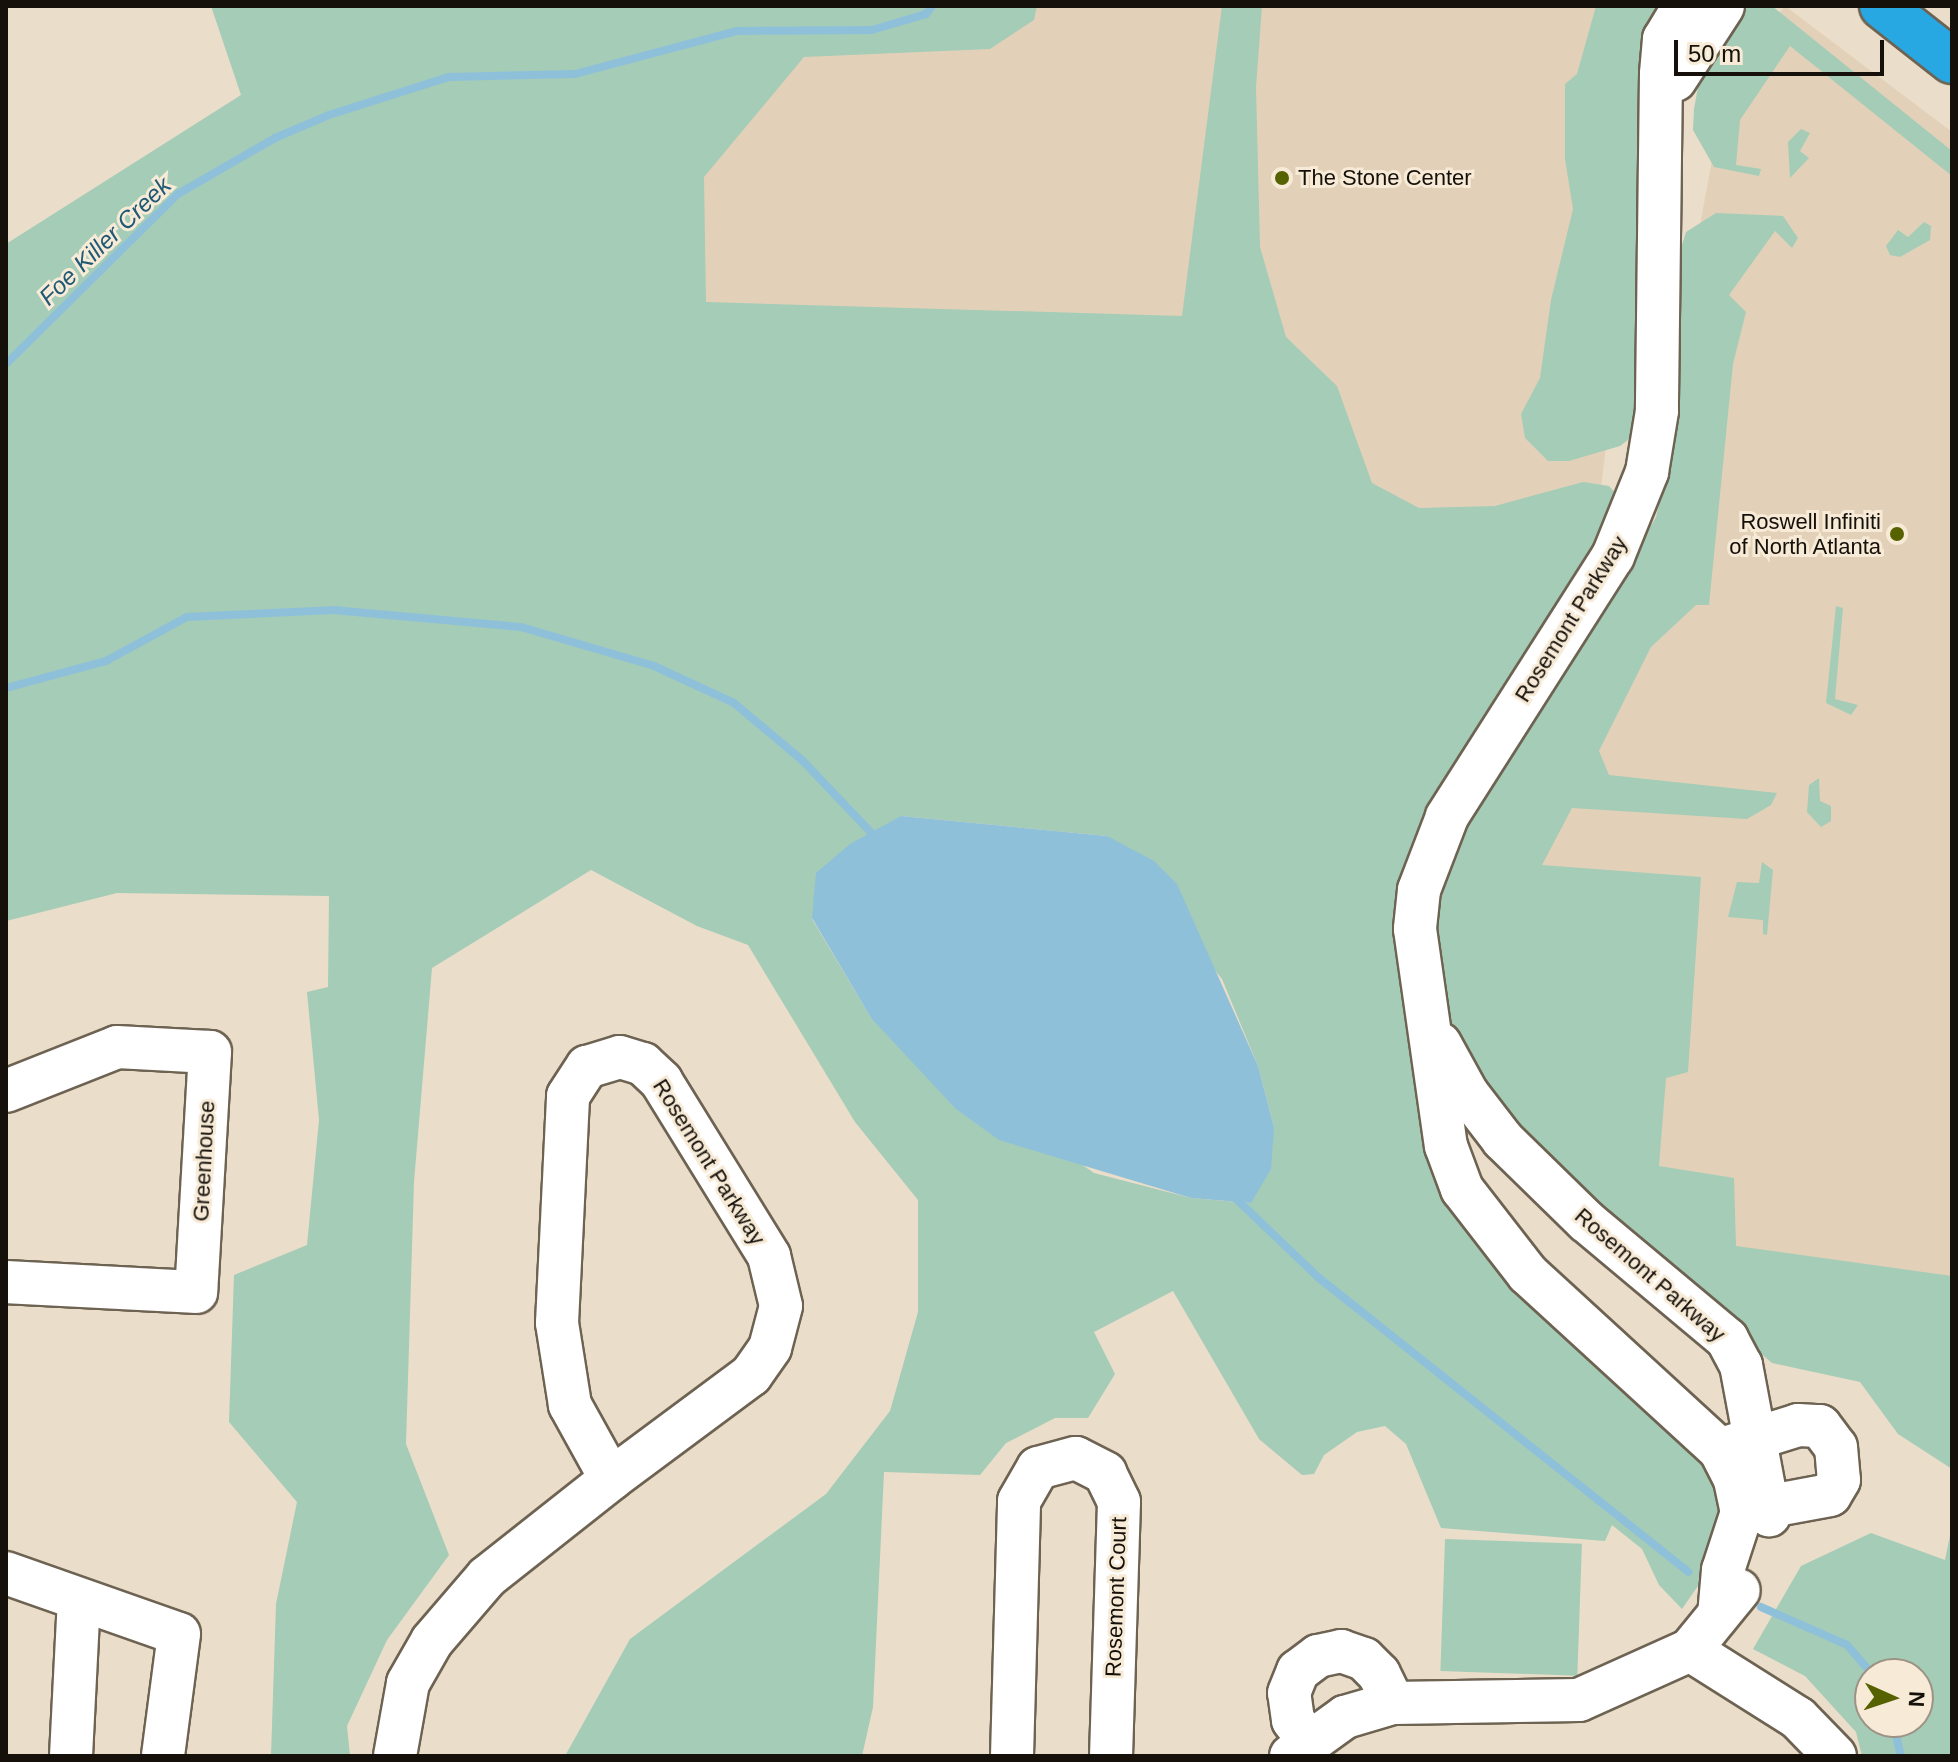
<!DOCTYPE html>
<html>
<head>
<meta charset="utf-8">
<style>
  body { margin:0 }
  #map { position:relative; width:1958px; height:1762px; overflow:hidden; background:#eaddca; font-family:Helvetica,sans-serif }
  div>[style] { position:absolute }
  .built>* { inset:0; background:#e2d1b8 }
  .green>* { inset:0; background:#a4ccb7; transform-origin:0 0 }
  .water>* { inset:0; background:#8fc0da }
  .stream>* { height:8px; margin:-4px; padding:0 4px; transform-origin:4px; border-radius:4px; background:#8fc0da }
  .roads { filter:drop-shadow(2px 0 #6e6352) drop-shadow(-2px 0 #6e6352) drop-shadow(0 2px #6e6352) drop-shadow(0 -2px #6e6352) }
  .minor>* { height:42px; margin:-21px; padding:0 21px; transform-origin:21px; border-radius:21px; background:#fff }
  .highway>* { height:44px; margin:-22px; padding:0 22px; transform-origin:22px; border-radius:22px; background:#27a8e3 }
  .dots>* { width:22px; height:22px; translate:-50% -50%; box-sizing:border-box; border:4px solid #f7ebd7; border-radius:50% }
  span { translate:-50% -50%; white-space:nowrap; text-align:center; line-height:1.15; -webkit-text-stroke:6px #f7ebd7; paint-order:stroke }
  .poi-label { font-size:22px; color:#15100a }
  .left { translate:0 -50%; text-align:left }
  .right { translate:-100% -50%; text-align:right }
  .street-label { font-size:22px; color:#15100a }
  .water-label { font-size:24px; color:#1e5975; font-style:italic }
  .frame { position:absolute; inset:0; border:8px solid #15100a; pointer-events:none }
  .north { position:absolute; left:1854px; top:1658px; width:80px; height:80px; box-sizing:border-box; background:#f7ebd7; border:2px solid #9d9385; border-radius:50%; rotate:93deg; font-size:22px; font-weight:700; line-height:32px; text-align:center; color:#15100a }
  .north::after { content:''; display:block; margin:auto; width:28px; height:36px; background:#566100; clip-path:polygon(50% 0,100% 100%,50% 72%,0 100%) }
  .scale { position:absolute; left:1674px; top:40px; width:210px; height:36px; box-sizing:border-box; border:4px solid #15100a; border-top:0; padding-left:10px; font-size:24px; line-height:28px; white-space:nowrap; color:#15100a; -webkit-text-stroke:6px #f7ebd7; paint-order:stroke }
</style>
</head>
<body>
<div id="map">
  <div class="built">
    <i style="clip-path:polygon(406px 6px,1632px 6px,1613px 391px,1601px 487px,1545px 583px,544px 438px)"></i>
    <i style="clip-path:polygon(1785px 6px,1952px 132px,1952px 1352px,1767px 1327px,1485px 984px,1670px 535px,1698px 236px,1727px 79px)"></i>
  </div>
  <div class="green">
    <i style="clip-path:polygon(evenodd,211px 6px,1037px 6px,1034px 20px,990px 49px,804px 57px,704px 177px,706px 302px,1182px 316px,1222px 6px,1262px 6px,1256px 87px,1260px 247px,1286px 337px,1337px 386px,1372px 483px,1419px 508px,1495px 506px,1583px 482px,1609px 486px,1617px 495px,1582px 576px,1430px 811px,1440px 1149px,1730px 1488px,1722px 1551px,1682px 1609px,1659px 1585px,1642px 1549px,1612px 1525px,1605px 1541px,1441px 1528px,1406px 1444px,1385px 1426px,1357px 1432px,1324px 1455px,1314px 1474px,1302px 1475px,1259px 1439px,1173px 1291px,1094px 1332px,1115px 1374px,1088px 1418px,1055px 1418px,1006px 1443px,980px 1475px,884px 1472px,873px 1707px,862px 1756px,565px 1756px,630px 1639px,826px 1494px,890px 1411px,918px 1312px,918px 1200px,855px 1122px,748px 945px,697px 926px,591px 870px,432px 968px,414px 1182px,406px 1444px,449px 1555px,387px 1640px,347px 1726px,350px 1756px,271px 1756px,276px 1604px,297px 1502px,229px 1422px,234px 1275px,307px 1245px,319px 1120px,307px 992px,328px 987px,329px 896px,117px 893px,6px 921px,6px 244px,241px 95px,211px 6px,901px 816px,1107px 836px,1222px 979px,1258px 1066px,1274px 1127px,1250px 1203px,1191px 1198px,1094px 1173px,871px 1018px,812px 919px,901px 816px)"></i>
    <i style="clip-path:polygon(1596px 6px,1669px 6px,1641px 412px,1633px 436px,1620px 446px,1569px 461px,1548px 461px,1525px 438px,1521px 414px,1540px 378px,1551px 300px,1573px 209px,1565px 159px,1565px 84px,1577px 74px)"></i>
    <i style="clip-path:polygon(1734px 6px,1772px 6px,1952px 151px,1952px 176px,1790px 46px,1740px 120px,1736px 165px,1761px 169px,1759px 176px,1714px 167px,1693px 130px,1694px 109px,1705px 49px)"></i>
    <i style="clip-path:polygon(1801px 129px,1810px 133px,1800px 151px,1809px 158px,1790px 178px,1788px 142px)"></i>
    <i style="clip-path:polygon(1716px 213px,1783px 216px,1798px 238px,1792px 248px,1775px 231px,1729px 295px,1746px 312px,1733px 364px,1709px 605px,1696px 605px,1651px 647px,1599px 751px,1609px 775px,1777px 793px,1771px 805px,1747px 819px,1572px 808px,1542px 865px,1701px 877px,1688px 1072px,1666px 1078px,1659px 1166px,1734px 1178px,1736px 1246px,1952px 1276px,1952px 1469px,1898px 1434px,1860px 1382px,1772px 1363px,1542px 1166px,1468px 1070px,1447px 1011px,1438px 966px,1436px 916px,1445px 874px,1469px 812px,1590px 633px,1656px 517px,1677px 429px,1682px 245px,1686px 232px)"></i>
    <i style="clip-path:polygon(1924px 222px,1931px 226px,1930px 240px,1900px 257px,1890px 255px,1886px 246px,1898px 230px,1908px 237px)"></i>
    <i style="clip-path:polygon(1836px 606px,1843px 608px,1835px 699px,1858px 705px,1851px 715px,1826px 703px)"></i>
    <i style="clip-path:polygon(1819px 778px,1820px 801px,1831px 806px,1831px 821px,1821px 827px,1807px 812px,1809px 785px)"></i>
    <i style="clip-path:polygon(1762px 862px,1773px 870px,1767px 935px,1763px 934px,1763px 920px,1728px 917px,1737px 882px,1759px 883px)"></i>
    <i style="clip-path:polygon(evenodd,1952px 1526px,1952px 1756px,1862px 1756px,1856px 1732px,1805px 1676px,1753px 1649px,1801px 1566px,1871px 1533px,1945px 1560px,1952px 1526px,1870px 1674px,1918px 1674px,1918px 1722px,1870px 1722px,1870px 1674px)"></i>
    <i style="left:1445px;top:1539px;width:137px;height:132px;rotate:2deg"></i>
  </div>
  <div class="water">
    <i style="clip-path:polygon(901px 816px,1107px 836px,1154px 861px,1177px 884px,1258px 1066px,1274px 1127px,1271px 1169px,1251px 1203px,1191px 1198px,999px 1140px,956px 1109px,871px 1018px,812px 918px,816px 873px,850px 844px)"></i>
  </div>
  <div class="stream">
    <i style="left:6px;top:364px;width:242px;rotate:-44.7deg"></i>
    <i style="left:178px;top:194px;width:112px;rotate:-30deg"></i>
    <i style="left:275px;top:138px;width:59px;rotate:-23.1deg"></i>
    <i style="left:329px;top:115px;width:126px;rotate:-17.6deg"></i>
    <i style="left:449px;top:77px;width:126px;rotate:-1.4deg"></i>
    <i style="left:575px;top:74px;width:168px;rotate:-14.9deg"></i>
    <i style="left:737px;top:31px;width:135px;rotate:-0.4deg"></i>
    <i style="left:872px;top:30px;width:56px;rotate:-16.5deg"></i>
    <i style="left:926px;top:14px;width:10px;rotate:-53deg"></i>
    <i style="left:6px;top:688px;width:104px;rotate:-15.1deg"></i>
    <i style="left:106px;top:661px;width:92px;rotate:-28.5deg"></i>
    <i style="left:187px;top:617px;width:146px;rotate:-2.7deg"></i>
    <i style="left:333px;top:610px;width:189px;rotate:5.2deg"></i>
    <i style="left:521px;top:627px;width:139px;rotate:16.3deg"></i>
    <i style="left:654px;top:666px;width:88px;rotate:24.8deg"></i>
    <i style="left:734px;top:703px;width:90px;rotate:40deg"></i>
    <i style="left:803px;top:761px;width:108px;rotate:46.5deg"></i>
    <i style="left:1231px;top:1194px;width:122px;rotate:43.7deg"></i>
    <i style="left:1319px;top:1278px;width:472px;rotate:38.5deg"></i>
    <i style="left:1761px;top:1607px;width:94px;rotate:23.8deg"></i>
    <i style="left:1847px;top:1645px;width:38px;rotate:49deg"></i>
    <i style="left:1893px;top:1722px;width:35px;rotate:77deg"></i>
  </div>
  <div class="roads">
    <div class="minor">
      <i style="left:1684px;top:6px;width:39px;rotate:121deg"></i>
      <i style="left:1664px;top:39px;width:35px;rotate:95deg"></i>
      <i style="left:1661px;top:74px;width:337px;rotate:90.7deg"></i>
      <i style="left:1657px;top:411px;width:62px;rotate:99.3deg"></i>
      <i style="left:1647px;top:472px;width:91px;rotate:112deg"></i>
      <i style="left:1613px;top:556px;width:309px;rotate:122.5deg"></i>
      <i style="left:1447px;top:817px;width:78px;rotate:111deg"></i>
      <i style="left:1419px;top:890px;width:39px;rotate:96deg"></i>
      <i style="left:1415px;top:929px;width:219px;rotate:81.9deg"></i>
      <i style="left:1446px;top:1146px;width:46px;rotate:69.6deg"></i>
      <i style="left:1462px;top:1189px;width:108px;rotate:52.2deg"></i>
      <i style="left:1528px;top:1274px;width:260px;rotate:42.5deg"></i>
      <i style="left:1720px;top:1450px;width:34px;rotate:63deg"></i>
      <i style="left:1735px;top:1480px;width:33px;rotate:78deg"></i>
      <i style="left:1742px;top:1512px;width:61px;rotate:108.1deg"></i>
      <i style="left:1723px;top:1570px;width:38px;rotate:95deg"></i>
      <i style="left:1675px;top:80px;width:88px;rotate:-57deg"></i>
      <i style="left:1440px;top:1044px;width:56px;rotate:61.1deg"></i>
      <i style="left:1467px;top:1093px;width:59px;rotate:52.5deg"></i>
      <i style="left:1503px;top:1140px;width:116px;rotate:44.3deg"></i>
      <i style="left:1586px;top:1221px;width:184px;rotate:39.9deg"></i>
      <i style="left:1727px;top:1339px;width:30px;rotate:62deg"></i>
      <i style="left:1741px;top:1365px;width:153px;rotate:79.4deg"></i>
      <i style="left:620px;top:1057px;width:24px;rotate:17deg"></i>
      <i style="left:643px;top:1064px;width:25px;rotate:43deg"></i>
      <i style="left:661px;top:1081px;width:206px;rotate:58.3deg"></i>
      <i style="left:769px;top:1256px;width:51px;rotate:76.5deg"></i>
      <i style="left:781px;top:1306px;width:43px;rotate:104.7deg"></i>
      <i style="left:770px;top:1348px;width:33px;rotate:125deg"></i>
      <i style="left:751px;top:1375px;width:174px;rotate:143.4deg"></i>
      <i style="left:611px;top:1479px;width:85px;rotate:-119deg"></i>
      <i style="left:570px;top:1405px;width:83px;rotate:-99deg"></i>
      <i style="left:557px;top:1323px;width:227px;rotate:-87.2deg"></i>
      <i style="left:568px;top:1096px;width:35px;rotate:-57deg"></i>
      <i style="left:587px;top:1067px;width:34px;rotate:-17deg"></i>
      <i style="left:6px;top:1091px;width:119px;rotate:-21.6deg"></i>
      <i style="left:117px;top:1047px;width:93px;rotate:3.1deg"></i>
      <i style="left:210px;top:1052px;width:240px;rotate:93.3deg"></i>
      <i style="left:196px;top:1292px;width:190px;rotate:-177deg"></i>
      <i style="left:1728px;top:1447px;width:73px;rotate:-17.4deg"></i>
      <i style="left:1798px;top:1425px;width:22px;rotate:3deg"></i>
      <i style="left:1820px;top:1426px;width:26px;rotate:53deg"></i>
      <i style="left:1836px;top:1447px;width:33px;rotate:85deg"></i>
      <i style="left:1839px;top:1480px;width:17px;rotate:121deg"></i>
      <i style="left:1830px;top:1495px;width:87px;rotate:169.5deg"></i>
      <i style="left:6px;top:1573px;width:183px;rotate:19.4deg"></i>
      <i style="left:179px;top:1634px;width:123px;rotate:97.5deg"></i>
      <i style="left:1690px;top:1650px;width:128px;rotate:32.2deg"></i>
      <i style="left:1798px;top:1718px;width:53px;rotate:45.8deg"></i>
      <i style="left:1308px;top:1740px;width:25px;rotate:-127deg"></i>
      <i style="left:1293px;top:1720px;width:27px;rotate:-98deg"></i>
      <i style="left:1289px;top:1693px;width:24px;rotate:-68deg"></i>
      <i style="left:1298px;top:1671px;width:25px;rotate:-37deg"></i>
      <i style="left:1318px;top:1656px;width:24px;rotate:-12deg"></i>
      <i style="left:1341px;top:1651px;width:24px;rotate:19deg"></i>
      <i style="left:1364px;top:1659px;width:21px;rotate:45deg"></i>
      <i style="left:1379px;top:1674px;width:32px;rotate:64deg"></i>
      <i style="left:71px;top:1756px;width:156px;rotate:-87.1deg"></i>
      <i style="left:395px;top:1756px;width:74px;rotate:-79.9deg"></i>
      <i style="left:408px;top:1683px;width:48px;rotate:-60.3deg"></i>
      <i style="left:432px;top:1641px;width:84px;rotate:-49.3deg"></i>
      <i style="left:487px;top:1577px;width:158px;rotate:-38.3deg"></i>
      <i style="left:1012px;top:1756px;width:255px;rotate:-88.4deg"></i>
      <i style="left:1019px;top:1501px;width:38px;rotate:-60deg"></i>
      <i style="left:1038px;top:1468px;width:39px;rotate:-15deg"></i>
      <i style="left:1076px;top:1458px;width:33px;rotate:27deg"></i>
      <i style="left:1105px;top:1473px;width:32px;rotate:64deg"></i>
      <i style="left:1119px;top:1502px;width:254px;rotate:91.8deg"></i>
      <i style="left:1291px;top:1756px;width:67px;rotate:-35.8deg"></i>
      <i style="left:1345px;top:1717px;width:50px;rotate:-16.3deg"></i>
      <i style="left:1393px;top:1703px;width:186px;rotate:-0.9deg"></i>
      <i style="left:1579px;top:1700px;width:122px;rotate:-24.2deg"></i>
      <i style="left:1690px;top:1650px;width:77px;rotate:-50.8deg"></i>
    </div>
    <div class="highway">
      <i style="left:1882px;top:6px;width:89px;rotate:38.2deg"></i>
    </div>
  </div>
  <div class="dots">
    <i style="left:1282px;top:178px;background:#566100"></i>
    <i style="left:1897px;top:534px;background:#566100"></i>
  </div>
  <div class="poi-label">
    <span class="left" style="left:1298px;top:178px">The Stone Center</span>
    <span class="right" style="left:1881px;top:534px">Roswell Infiniti<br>of North Atlanta</span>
  </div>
  <div class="street-label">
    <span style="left:1571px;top:619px;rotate:-58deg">Rosemont Parkway</span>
    <span style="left:204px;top:1161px;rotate:-87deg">Greenhouse</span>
    <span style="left:709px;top:1162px;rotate:58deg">Rosemont Parkway</span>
    <span style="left:1650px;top:1275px;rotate:41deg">Rosemont Parkway</span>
    <span style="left:1116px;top:1597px;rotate:-88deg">Rosemont Court</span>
  </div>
  <div class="water-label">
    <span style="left:105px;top:241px;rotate:-44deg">Foe Killer Creek</span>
  </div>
  <div class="frame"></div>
  <div class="north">N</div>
  <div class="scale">50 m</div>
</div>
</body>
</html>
